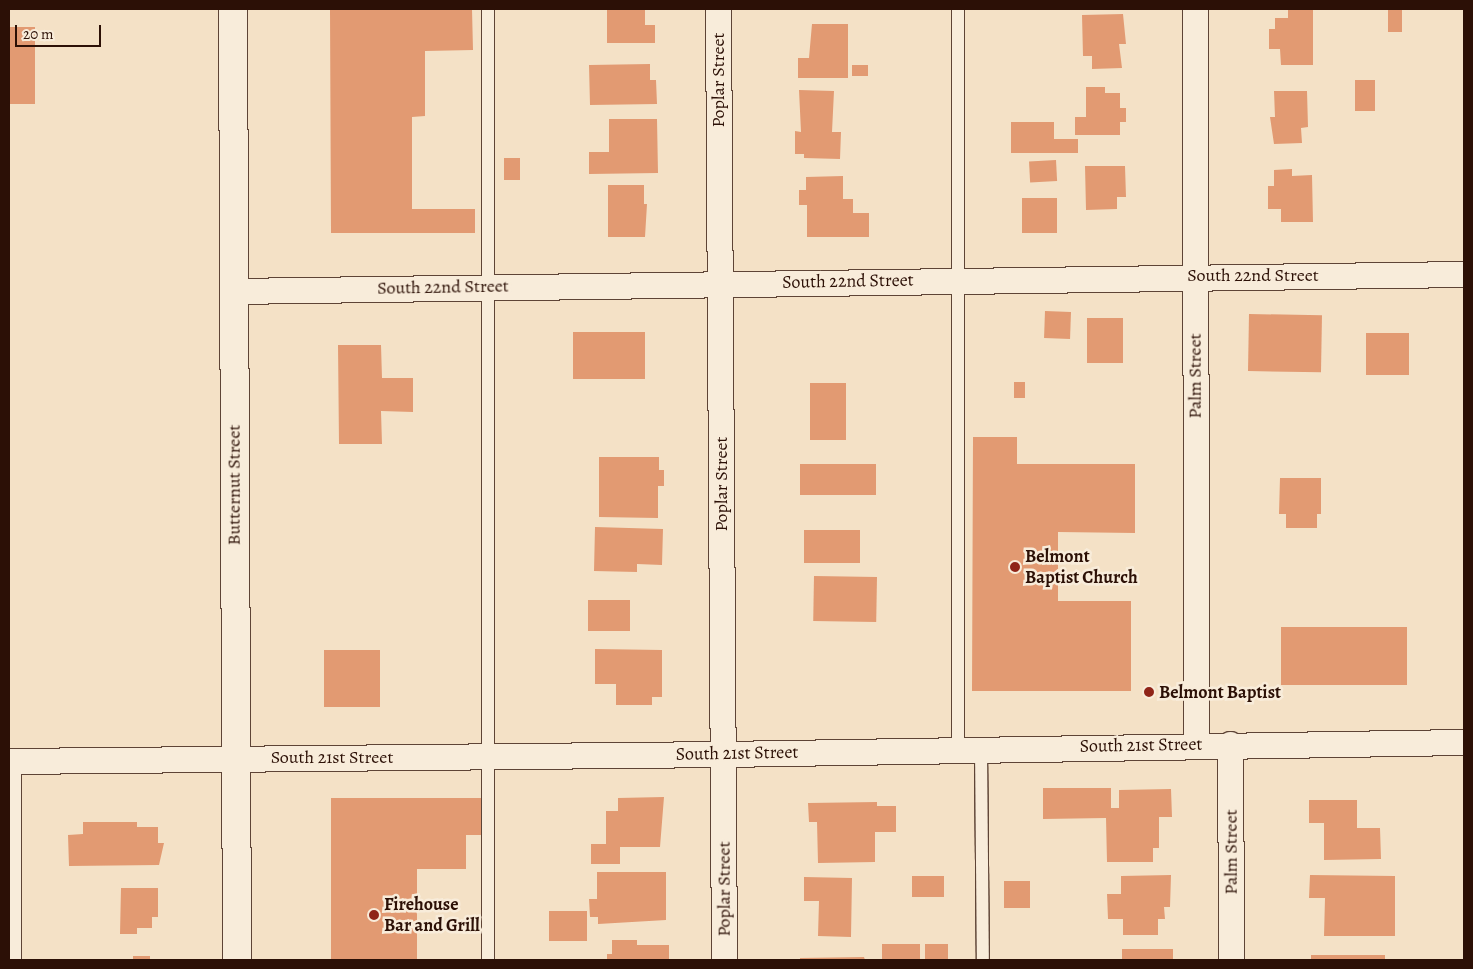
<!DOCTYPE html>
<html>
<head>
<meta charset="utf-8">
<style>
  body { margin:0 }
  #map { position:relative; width:1473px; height:969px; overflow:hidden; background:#f4e1c6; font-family:Alegreya,serif }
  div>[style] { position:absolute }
  .building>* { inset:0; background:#e29a72; transform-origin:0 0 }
  .roads { filter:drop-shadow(1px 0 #5e4436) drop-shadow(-1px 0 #5e4436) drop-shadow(0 1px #5e4436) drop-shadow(0 -1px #5e4436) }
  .service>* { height:12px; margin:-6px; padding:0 6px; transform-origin:6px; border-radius:6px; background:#f8ecda }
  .minor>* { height:25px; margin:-12.5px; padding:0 12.5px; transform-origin:12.5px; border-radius:12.5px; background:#f8ecda }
  .tertiary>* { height:28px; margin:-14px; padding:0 14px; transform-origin:14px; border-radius:14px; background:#f8ecda }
  .dots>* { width:14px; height:14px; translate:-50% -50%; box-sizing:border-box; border:2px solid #f8ecda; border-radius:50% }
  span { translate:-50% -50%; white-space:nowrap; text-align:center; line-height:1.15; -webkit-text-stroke:5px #f8ecda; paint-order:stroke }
  .street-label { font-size:18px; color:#2c1006 }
  .poi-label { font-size:18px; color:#2c1006; font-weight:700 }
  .left { translate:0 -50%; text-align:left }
  .frame { position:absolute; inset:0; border:10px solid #2c1006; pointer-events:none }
  .scale { position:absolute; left:15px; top:25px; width:86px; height:22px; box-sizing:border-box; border:2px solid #2c1006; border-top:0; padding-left:6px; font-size:15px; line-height:18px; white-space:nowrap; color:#2c1006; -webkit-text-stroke:4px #f8ecda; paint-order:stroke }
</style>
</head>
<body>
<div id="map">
  <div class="building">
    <i style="clip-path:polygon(330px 9px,472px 9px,473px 50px,425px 51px,425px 116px,412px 117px,412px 209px,475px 209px,475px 233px,331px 233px)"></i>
    <i style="clip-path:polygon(607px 9px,645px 9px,645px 25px,655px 25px,655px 43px,607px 43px)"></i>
    <i style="left:1388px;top:9px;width:14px;height:23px"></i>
    <i style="clip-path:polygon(1288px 10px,1313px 10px,1313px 65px,1281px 65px,1280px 49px,1269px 49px,1269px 29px,1275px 29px,1275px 18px,1288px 18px)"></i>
    <i style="clip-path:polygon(1123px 14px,1126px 44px,1119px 44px,1122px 68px,1092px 69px,1092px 56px,1083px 56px,1082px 15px)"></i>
    <i style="clip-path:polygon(812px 24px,848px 24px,848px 78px,798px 78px,798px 58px,809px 58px)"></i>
    <i style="left:9px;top:27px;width:26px;height:77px"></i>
    <i style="clip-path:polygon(650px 64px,650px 80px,656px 80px,657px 104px,590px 105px,589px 65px)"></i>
    <i style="left:852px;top:65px;width:16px;height:11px"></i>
    <i style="left:1355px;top:80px;width:20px;height:31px"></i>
    <i style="clip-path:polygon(1086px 87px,1105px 87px,1105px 93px,1120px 93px,1120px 108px,1126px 108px,1126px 122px,1120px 122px,1120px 135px,1075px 135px,1075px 117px,1086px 117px)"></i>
    <i style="clip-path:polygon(799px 90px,834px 91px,832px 132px,841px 132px,840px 159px,804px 158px,804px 154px,795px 154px,795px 131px,801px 132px)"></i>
    <i style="clip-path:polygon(1274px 91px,1307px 91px,1308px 127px,1301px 128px,1302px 143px,1274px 144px,1270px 117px,1275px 117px)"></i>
    <i style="clip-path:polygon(609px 119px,657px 119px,658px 173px,589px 174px,589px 152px,609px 152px)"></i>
    <i style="clip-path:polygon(1011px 122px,1054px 122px,1054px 139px,1078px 139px,1078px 153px,1011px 153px)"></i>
    <i style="left:504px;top:158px;width:16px;height:22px"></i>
    <i style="left:1056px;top:160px;width:21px;height:27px;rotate:87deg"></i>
    <i style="clip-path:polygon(1085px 166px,1125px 166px,1126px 197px,1117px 197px,1117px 209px,1086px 210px)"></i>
    <i style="clip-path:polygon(1292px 169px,1292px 176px,1312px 175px,1313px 222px,1281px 222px,1281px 209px,1268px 209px,1268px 186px,1274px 186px,1274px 170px)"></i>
    <i style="clip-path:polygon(843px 176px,843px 199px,853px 199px,853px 213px,869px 213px,869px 237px,807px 237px,807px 205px,799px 205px,799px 190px,806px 190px,806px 177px)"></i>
    <i style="clip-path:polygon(608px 185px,644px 185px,644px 204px,647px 204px,645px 237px,608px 237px)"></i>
    <i style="left:1022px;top:198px;width:35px;height:35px"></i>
    <i style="left:1045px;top:311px;width:26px;height:27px;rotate:2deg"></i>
    <i style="left:1249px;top:314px;width:73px;height:57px;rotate:1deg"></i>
    <i style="left:1087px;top:318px;width:36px;height:45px"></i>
    <i style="left:573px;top:332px;width:72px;height:47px"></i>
    <i style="left:1366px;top:333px;width:43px;height:42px"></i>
    <i style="clip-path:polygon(338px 345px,381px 345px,382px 378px,413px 378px,413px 412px,381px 411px,382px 444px,339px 444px)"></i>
    <i style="left:1014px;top:382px;width:11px;height:16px"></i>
    <i style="left:810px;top:383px;width:36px;height:57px"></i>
    <i style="clip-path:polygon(973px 437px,1017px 437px,1017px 464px,1135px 464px,1135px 533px,1058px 532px,1058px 601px,1131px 601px,1131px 691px,972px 691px)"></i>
    <i style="clip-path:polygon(599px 457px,659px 457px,659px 470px,664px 470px,664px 486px,658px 486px,658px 518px,599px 517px)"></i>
    <i style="left:800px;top:464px;width:76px;height:31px"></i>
    <i style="clip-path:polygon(1280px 478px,1321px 478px,1321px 514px,1317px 514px,1317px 528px,1286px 528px,1286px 514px,1279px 514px)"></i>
    <i style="clip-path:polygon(595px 527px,663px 529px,662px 565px,637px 564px,637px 572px,594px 571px)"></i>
    <i style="left:804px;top:530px;width:56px;height:33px"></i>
    <i style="left:814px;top:576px;width:63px;height:45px;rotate:1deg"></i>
    <i style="left:588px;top:600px;width:42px;height:31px"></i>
    <i style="left:1281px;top:627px;width:126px;height:58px"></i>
    <i style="clip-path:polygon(595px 649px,662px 650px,662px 697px,652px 697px,652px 705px,616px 705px,616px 684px,595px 684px)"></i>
    <i style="left:324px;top:650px;width:56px;height:57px"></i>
    <i style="clip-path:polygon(1043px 788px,1111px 788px,1111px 808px,1119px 808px,1119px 790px,1171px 789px,1172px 817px,1159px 817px,1159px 848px,1153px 848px,1153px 862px,1107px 862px,1106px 818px,1043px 819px)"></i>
    <i style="clip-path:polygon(664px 797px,660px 847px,620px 847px,620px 864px,591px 864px,591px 844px,606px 844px,606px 811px,618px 811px,618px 798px)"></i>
    <i style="clip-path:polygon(331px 798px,482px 798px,482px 835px,466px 835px,466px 869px,417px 869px,417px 960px,331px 960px)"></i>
    <i style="clip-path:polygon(1309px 800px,1357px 800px,1357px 828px,1380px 828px,1381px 859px,1324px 860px,1324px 823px,1309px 823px)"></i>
    <i style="clip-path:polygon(877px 802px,877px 806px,896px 806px,896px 832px,875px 832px,875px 862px,818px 863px,817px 822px,809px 822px,808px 803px)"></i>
    <i style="clip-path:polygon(83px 822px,137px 822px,137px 827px,158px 827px,158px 843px,164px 843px,159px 865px,69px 866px,68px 835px,83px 834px)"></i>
    <i style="clip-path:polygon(597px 872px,666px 872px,666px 920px,598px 924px,598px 917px,590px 917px,589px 899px,597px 899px)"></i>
    <i style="clip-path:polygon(1171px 875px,1170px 907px,1164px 907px,1165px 919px,1158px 919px,1158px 935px,1123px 935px,1123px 919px,1108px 919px,1107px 894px,1121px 894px,1121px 876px)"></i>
    <i style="clip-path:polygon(1310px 875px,1395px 876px,1395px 936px,1324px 936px,1325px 898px,1309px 898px)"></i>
    <i style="left:912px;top:876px;width:32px;height:21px"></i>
    <i style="clip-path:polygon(804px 877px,852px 878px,851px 937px,818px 936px,819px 901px,804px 901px)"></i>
    <i style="left:1004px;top:881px;width:26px;height:27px"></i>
    <i style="clip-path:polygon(121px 888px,158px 888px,158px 917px,152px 917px,152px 928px,137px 928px,137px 934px,120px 934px)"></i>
    <i style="left:587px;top:911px;width:30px;height:38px;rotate:90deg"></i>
    <i style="clip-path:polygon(612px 940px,637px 940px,637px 945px,669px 945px,669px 960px,607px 960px,607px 954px,612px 954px)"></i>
    <i style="left:882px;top:944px;width:38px;height:16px"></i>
    <i style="left:925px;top:944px;width:23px;height:16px"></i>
    <i style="left:1173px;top:949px;width:11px;height:51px;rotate:90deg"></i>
    <i style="left:1311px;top:955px;width:74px;height:5px"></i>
    <i style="left:133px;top:956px;width:17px;height:4px"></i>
    <i style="clip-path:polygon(864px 957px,865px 960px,800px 960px,800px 958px)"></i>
  </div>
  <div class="roads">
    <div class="service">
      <i style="left:488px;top:9px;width:951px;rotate:90deg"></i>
      <i style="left:958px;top:9px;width:740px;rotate:90deg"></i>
      <i style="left:981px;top:748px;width:212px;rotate:89.5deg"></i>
      <i style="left:15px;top:761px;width:199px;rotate:90deg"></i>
    </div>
    <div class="minor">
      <i style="left:718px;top:9px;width:951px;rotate:89.64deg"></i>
      <i style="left:1195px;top:9px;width:735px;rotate:89.92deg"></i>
      <i style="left:232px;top:291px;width:1232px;rotate:-0.79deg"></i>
      <i style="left:1230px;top:744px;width:216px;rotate:89.7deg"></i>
      <i style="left:9px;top:761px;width:714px;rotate:-0.56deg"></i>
      <i style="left:723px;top:754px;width:741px;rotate:-0.93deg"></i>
    </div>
    <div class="tertiary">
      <i style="left:233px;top:9px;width:951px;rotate:89.76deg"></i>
    </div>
  </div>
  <div class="dots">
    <i style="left:1015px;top:567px;background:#8f2418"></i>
    <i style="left:1149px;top:692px;background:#8f2418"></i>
    <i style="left:374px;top:915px;background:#8f2418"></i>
  </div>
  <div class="street-label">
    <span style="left:718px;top:80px;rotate:-90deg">Poplar Street</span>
    <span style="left:1253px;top:275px">South 22nd Street</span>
    <span style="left:848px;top:281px;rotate:-1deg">South 22nd Street</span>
    <span style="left:443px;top:287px;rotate:-1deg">South 22nd Street</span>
    <span style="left:1195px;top:376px;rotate:-90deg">Palm Street</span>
    <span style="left:721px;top:484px;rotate:-90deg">Poplar Street</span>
    <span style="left:234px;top:485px;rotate:-90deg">Butternut Street</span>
    <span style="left:1141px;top:745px;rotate:-1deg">South 21st Street</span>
    <span style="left:737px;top:753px;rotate:-1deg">South 21st Street</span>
    <span style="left:332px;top:757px">South 21st Street</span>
    <span style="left:1231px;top:852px;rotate:-90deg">Palm Street</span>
    <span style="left:724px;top:889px;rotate:-90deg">Poplar Street</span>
  </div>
  <div class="poi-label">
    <span class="left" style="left:1025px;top:567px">Belmont<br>Baptist Church</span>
    <span class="left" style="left:1159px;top:692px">Belmont Baptist</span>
    <span class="left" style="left:384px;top:915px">Firehouse<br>Bar and Grill</span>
  </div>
  <div class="frame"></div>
  <div class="scale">20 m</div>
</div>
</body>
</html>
